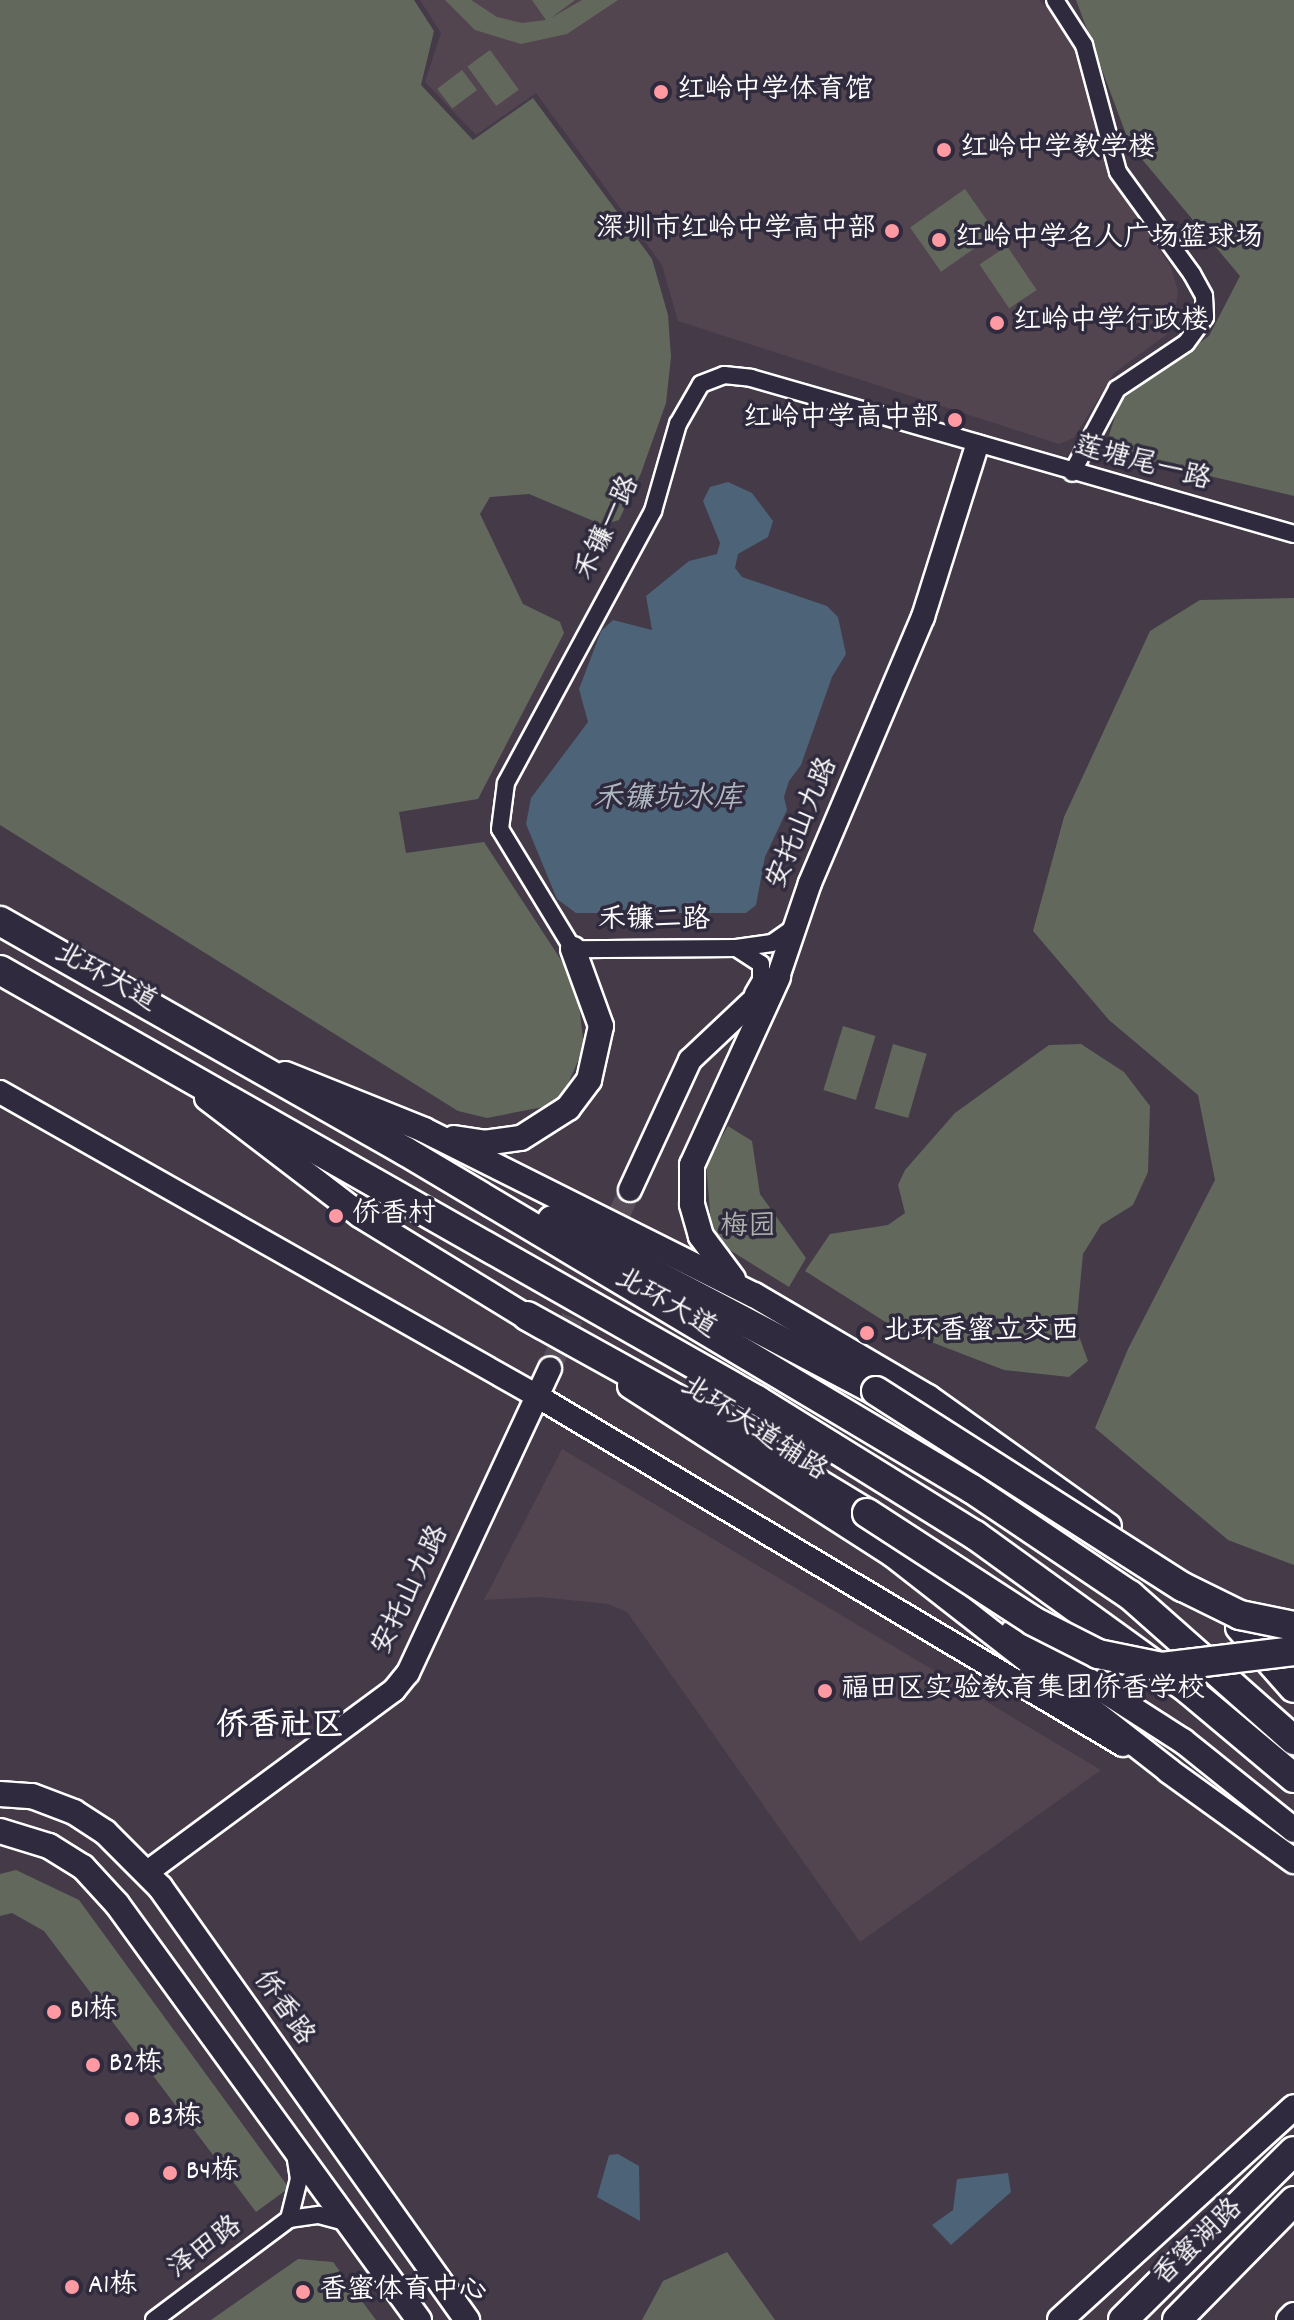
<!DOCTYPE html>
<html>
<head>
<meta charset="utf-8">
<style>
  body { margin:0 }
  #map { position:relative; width:1294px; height:2320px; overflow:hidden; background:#443a48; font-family:Dekko,"LXGW WenKai TC",sans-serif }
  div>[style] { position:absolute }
  .built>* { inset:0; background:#534550 }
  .green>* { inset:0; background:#62695c; transform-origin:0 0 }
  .water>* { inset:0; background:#4d6378 }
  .secondary-tunnel>* { height:22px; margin-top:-11px; transform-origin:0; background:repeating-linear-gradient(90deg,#574e5a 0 22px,transparent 0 33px) }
  .roads { filter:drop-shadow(2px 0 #fff) drop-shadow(-2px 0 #fff) drop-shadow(0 2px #fff) drop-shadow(0 -2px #fff) }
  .street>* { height:16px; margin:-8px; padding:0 8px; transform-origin:8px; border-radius:8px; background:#2f2a3d }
  .secondary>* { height:22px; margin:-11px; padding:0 11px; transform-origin:11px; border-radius:11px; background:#2f2a3d }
  .primary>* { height:24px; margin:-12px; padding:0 12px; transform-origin:12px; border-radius:12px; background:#2f2a3d }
  .highway>* { height:28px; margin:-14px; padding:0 14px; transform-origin:14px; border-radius:14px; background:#2f2a3d }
  .bridges { filter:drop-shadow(2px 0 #fff) drop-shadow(-2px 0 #fff) drop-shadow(0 2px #fff) drop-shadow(0 -2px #fff) }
  .highway-bridge>* { height:28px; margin:-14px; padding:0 14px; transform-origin:14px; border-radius:14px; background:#2f2a3d }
  .dots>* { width:22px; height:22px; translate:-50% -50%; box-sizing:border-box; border:4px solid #2f2a3d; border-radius:50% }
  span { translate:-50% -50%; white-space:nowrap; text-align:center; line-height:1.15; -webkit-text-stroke:7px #2f2a3d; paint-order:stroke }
  .poi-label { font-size:28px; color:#fff }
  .left { translate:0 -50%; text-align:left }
  .right { translate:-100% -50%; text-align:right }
  .street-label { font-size:28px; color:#fff }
  .park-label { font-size:28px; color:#b0b4ae }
  .water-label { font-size:30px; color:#afb9c2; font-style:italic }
  .quarter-label { font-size:32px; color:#fff; font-weight:700 }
</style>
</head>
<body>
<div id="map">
  <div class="built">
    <i style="clip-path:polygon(420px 0,1039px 0,1071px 33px,1112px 178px,1171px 267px,1178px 291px,1174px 321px,1166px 335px,1114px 373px,1074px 438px,1059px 444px,678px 321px,662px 265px,536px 93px,476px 135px,425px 82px,441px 33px)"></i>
    <i style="clip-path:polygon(562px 1449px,1101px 1770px,860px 1942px,627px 1612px,608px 1604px,539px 1597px,484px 1600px)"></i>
  </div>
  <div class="green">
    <i style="clip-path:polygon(0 0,414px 0,434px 31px,421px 85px,473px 140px,533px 98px,652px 259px,668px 315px,671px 357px,666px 403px,641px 473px,619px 520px,603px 525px,529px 494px,490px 497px,480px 514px,523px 604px,560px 622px,564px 633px,478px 799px,399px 812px,406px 853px,484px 842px,563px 963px,578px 996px,584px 1047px,564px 1093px,548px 1106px,487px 1118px,458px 1111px,0 825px)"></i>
    <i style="clip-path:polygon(445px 0,471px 0,497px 17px,522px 23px,546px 20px,532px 0,575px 0,551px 18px,582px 0,618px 0,567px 34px,521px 44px,475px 30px)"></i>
    <i style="clip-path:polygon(1076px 0,1294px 0,1294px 496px,1104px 451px,1120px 401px,1209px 336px,1240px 276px,1130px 145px)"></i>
    <i style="left:490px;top:50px;width:49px;height:28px;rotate:54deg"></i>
    <i style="left:462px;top:70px;width:25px;height:31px;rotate:53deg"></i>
    <i style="left:965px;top:189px;width:54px;height:67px;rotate:55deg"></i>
    <i style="left:1007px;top:246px;width:53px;height:33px;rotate:56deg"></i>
    <i style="clip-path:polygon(1294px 598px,1294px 1565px,1228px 1540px,1095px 1428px,1128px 1349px,1215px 1180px,1198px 1095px,1109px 1020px,1033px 931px,1064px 817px,1150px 631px,1200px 600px)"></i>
    <i style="left:843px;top:1026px;width:34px;height:67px;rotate:17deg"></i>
    <i style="left:893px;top:1044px;width:35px;height:67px;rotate:16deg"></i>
    <i style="clip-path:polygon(1081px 1044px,1124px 1072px,1150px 1106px,1148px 1172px,1133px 1205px,1101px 1225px,1083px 1254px,1076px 1328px,1088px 1361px,1069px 1377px,1004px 1370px,895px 1328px,805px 1271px,830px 1234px,888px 1225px,905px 1213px,898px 1185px,905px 1170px,955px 1113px,1049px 1045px)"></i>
    <i style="clip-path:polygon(728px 1126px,752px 1141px,760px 1194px,806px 1258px,789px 1287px,725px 1247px,711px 1223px,706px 1164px)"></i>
    <i style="clip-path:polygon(16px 1870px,79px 1900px,289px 2188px,256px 2212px,44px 1931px,12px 1913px,0 1916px,0 1874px)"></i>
    <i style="clip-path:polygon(727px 2252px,775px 2320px,642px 2320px,663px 2281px)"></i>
    <i style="clip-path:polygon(298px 2259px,333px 2262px,376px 2320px,211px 2320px)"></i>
  </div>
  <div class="water">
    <i style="clip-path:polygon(728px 482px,752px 493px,773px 521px,768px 537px,738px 554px,735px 568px,742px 577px,827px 606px,838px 617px,846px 654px,832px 677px,801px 765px,789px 781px,784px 797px,787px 810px,765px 857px,756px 905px,746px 913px,576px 913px,557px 899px,526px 824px,531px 798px,588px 722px,579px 689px,601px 631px,613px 620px,652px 630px,646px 596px,689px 561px,717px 554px,720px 543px,703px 501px,710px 487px)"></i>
    <i style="clip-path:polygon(618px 2154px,639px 2166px,640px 2221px,597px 2197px,609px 2155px)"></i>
    <i style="clip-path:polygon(1008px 2173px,1011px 2192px,951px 2245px,932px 2225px,953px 2210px,957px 2179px)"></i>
  </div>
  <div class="secondary-tunnel">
    <i style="left:550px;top:1368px;width:195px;rotate:-65.8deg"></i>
  </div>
  <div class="roads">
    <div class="street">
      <i style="left:1055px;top:0;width:54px;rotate:57.2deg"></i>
      <i style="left:1084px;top:45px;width:131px;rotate:75deg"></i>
      <i style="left:1118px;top:172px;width:126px;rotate:54deg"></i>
      <i style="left:1192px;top:274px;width:25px;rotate:61deg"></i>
      <i style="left:1204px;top:296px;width:21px;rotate:87deg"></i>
      <i style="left:1205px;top:317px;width:32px;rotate:126deg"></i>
      <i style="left:1186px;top:343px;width:83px;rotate:146.3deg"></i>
      <i style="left:1117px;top:389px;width:95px;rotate:118.2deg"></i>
      <i style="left:792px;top:929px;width:24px;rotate:145deg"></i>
      <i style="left:772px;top:943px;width:36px;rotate:172deg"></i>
      <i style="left:736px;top:948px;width:163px;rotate:179.6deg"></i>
      <i style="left:573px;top:949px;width:140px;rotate:-121.3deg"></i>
      <i style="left:500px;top:829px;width:46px;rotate:-82.6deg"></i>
      <i style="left:506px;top:783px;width:309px;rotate:-61.6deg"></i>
      <i style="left:653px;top:511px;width:91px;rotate:-74deg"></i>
      <i style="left:678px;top:424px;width:46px;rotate:-60.1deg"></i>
      <i style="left:701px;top:384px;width:25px;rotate:-21deg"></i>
      <i style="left:724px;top:375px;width:27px;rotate:6deg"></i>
      <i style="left:751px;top:378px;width:565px;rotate:16.03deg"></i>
      <i style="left:738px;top:949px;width:27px;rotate:33deg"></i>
      <i style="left:761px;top:964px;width:16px;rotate:90deg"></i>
      <i style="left:761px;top:980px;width:16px;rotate:120deg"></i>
      <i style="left:289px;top:2219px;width:41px;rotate:-76deg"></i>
      <i style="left:299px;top:2179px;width:24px;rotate:-99deg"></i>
      <i style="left:154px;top:2320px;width:169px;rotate:-36.8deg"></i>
      <i style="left:289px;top:2219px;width:30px;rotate:-8deg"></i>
      <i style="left:319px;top:2215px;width:30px;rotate:15deg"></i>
    </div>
    <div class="secondary">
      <i style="left:0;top:1092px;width:617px;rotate:29.51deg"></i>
      <i style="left:537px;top:1396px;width:682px;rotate:30.78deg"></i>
      <i style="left:630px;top:1190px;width:143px;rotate:-65.2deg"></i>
      <i style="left:690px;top:1060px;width:121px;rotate:-43.3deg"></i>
      <i style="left:778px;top:977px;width:99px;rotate:-71.2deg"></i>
      <i style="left:810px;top:883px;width:289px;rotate:-67deg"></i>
      <i style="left:923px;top:617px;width:179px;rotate:-72.5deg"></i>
      <i style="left:146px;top:1873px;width:308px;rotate:-36.4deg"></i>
      <i style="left:394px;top:1690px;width:22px;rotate:-51deg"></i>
      <i style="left:408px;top:1673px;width:336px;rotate:-65deg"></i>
    </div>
    <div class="primary">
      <i style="left:285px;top:1074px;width:150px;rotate:21.9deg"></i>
      <i style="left:424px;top:1130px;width:369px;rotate:26.6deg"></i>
      <i style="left:754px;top:1295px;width:202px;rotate:30.4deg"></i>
      <i style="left:928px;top:1397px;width:222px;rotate:35.5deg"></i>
      <i style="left:207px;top:1098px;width:193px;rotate:37.4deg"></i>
      <i style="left:360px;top:1215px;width:215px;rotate:31.5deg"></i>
      <i style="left:454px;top:1138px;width:30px;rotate:9deg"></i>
      <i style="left:484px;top:1143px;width:37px;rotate:-8deg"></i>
      <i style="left:521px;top:1138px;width:56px;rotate:-32.6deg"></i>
      <i style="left:568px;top:1108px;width:35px;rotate:-53deg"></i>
      <i style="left:589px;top:1080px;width:55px;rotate:-77.5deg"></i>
      <i style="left:601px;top:1026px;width:82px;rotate:-110deg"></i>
      <i style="left:733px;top:1279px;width:54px;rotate:-126.7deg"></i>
      <i style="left:701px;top:1236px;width:33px;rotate:-106deg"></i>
      <i style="left:692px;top:1204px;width:39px;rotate:-90deg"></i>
      <i style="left:692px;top:1165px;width:207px;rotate:-65.4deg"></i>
      <i style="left:630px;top:1386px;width:313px;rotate:32.7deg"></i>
      <i style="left:893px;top:1555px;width:350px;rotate:38deg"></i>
      <i style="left:1169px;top:1771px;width:154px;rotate:35.8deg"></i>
      <i style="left:1013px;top:1632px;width:202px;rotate:32.7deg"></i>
      <i style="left:1183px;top:1741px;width:142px;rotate:38.7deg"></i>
      <i style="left:0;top:1794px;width:32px;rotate:4deg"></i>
      <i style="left:32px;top:1796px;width:45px;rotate:20.9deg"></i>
      <i style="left:74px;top:1812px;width:37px;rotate:33deg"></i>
      <i style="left:105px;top:1832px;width:78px;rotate:45deg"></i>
      <i style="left:160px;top:1887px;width:531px;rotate:54.66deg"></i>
      <i style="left:0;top:1831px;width:51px;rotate:17deg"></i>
      <i style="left:49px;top:1846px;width:40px;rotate:32deg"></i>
      <i style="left:83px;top:1867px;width:50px;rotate:47.4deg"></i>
      <i style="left:117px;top:1904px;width:514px;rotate:54.02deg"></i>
      <i style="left:1060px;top:2320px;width:316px;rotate:-42.3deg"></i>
      <i style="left:1289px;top:2320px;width:7px;rotate:-45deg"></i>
    </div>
    <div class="highway">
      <i style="left:0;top:921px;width:466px;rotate:29.6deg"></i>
      <i style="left:405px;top:1151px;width:660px;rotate:30.8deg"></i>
      <i style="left:972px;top:1489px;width:190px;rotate:33.9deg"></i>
      <i style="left:1130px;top:1595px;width:219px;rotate:41.5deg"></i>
      <i style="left:0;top:970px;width:871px;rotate:29.6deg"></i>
      <i style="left:757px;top:1400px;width:256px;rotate:31.8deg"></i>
      <i style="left:975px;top:1535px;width:264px;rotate:35.9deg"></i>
      <i style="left:1189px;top:1690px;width:137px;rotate:40deg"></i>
      <i style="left:552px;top:1220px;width:366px;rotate:27.8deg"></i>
      <i style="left:527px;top:1316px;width:192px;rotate:29deg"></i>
      <i style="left:695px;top:1409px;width:201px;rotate:31.2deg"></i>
      <i style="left:1240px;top:1627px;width:81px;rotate:48.5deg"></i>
      <i style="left:1123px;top:2320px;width:240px;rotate:-44.7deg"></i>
      <i style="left:1177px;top:2320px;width:167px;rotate:-45.5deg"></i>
    </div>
  </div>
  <div class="bridges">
    <div class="highway-bridge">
      <i style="left:876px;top:1391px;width:364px;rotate:32.6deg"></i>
      <i style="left:1183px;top:1587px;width:64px;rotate:26.2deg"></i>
      <i style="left:1240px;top:1615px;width:55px;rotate:11.5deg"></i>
      <i style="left:867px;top:1513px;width:198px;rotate:33deg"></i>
      <i style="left:1033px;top:1621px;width:73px;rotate:26.9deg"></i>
      <i style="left:1098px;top:1654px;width:65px;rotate:11.5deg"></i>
      <i style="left:1162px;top:1667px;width:133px;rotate:-6.9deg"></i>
    </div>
  </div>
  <div class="dots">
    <i style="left:661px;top:92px;background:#ff9aa2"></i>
    <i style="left:944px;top:150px;background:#ff9aa2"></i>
    <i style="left:892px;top:231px;background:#ff9aa2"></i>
    <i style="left:939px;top:240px;background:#ff9aa2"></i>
    <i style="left:997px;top:323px;background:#ff9aa2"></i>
    <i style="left:955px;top:420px;background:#ff9aa2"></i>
    <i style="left:336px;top:1216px;background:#ff9aa2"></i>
    <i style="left:867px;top:1333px;background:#ff9aa2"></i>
    <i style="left:825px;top:1691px;background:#ff9aa2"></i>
    <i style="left:54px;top:2012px;background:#ff9aa2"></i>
    <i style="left:93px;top:2065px;background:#ff9aa2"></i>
    <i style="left:132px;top:2119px;background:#ff9aa2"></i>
    <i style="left:170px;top:2173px;background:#ff9aa2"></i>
    <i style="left:72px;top:2287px;background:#ff9aa2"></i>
    <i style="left:303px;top:2292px;background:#ff9aa2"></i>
  </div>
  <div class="poi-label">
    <span class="left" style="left:677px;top:92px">红岭中学体育馆</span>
    <span class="left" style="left:960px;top:150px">红岭中学教学楼</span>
    <span class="right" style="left:876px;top:231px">深圳市红岭中学高中部</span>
    <span class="left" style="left:955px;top:240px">红岭中学名人广场篮球场</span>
    <span class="left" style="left:1013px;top:323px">红岭中学行政楼</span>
    <span class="right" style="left:939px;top:420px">红岭中学高中部</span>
    <span class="left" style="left:352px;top:1216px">侨香村</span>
    <span class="left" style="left:883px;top:1333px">北环香蜜立交西</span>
    <span class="left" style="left:841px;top:1691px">福田区实验教育集团侨香学校</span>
    <span class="left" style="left:70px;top:2012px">B1栋</span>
    <span class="left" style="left:109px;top:2065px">B2栋</span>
    <span class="left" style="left:148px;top:2119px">B3栋</span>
    <span class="left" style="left:186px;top:2173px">B4栋</span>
    <span class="left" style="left:88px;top:2287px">A1栋</span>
    <span class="left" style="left:319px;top:2292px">香蜜体育中心</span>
  </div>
  <div class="street-label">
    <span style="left:1142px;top:465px;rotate:15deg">莲塘尾一路</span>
    <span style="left:609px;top:529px;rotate:-64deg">禾镰一路</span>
    <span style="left:804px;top:824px;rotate:-67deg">安托山九路</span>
    <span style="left:654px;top:922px">禾镰二路</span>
    <span style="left:105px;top:979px;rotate:29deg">北环大道</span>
    <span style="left:665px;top:1305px;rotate:30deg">北环大道</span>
    <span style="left:753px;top:1430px;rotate:33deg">北环大道辅路</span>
    <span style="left:412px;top:1591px;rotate:-64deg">安托山九路</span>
    <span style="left:282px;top:2009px;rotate:55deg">侨香路</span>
    <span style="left:1199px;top:2244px;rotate:-44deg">香蜜湖路</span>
    <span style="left:206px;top:2249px;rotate:-37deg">泽田路</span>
  </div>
  <div class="park-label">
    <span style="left:748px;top:1229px">梅园</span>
  </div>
  <div class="water-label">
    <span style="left:668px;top:801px">禾镰坑水库</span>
  </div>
  <div class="quarter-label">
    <span style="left:280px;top:1728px">侨香社区</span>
  </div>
</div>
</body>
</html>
